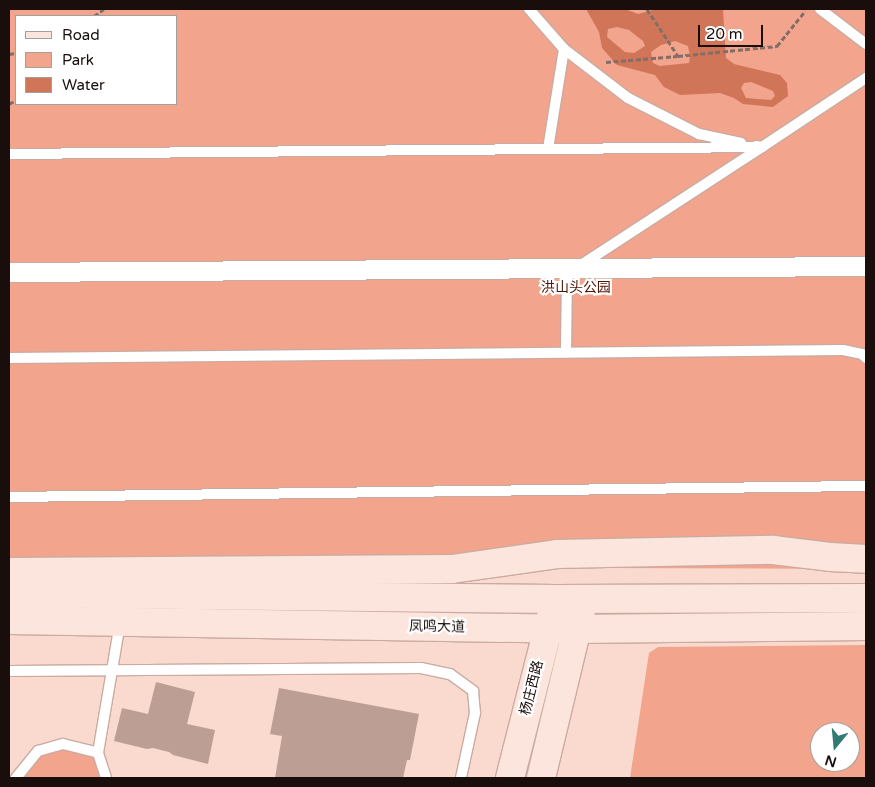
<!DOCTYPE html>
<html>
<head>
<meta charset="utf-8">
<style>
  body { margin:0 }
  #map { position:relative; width:875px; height:787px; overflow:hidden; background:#fad9cf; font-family:"Varela Round","Noto Sans SC",sans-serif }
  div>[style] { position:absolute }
  .green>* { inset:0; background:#f2a48c }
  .water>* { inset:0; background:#d07558 }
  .building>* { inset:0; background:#bd9e94 }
  .path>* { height:3px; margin-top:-1.5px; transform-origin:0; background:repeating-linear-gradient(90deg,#836d67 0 5px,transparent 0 7.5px) }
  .roads { filter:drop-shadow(1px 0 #caaba1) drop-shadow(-1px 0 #caaba1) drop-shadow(0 1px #caaba1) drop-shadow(0 -1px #caaba1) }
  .lane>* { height:10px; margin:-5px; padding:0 5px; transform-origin:5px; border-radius:5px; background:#fff }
  .street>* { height:19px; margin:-9.5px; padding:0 9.5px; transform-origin:9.5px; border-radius:9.5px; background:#fff }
  .secondary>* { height:28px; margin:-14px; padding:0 14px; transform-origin:14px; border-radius:14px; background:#fce5dd }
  span { translate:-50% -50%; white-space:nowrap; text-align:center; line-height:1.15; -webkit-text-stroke:4.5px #fff; paint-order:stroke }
  .park-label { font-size:14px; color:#4e1502 }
  .street-label { font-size:14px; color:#190e0b }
  .frame { position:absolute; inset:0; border:10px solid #190e0b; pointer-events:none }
  .legend { position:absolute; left:15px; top:15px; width:162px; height:90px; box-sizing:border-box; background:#fff; border:1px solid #a39f9d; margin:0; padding:6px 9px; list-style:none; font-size:15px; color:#190e0b }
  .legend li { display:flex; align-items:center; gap:10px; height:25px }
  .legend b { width:25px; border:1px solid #a39f9d }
  .north { position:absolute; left:810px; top:722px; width:50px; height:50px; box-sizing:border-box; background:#fff; border:1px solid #a39f9d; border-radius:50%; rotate:197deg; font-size:14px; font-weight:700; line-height:20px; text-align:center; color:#190e0b }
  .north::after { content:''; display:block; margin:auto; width:18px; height:22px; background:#327a74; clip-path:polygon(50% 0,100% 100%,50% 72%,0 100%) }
  .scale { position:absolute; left:698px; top:25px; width:65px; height:22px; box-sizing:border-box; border:2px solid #190e0b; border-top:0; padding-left:6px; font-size:15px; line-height:18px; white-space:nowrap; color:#190e0b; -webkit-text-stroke:4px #fff; paint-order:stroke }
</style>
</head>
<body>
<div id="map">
  <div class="green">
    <i style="clip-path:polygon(evenodd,9px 9px,866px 9px,866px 569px,609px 568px,9px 558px,9px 9px,16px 16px,176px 16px,176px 104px,16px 104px,16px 16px)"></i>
    <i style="clip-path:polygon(evenodd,866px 645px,866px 778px,630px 778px,649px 653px,658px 647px,866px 645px,820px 732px,850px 732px,850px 762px,820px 762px,820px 732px)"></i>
    <i style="clip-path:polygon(63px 744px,98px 753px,106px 778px,16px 778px,38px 751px)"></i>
  </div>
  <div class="water">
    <i style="clip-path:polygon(evenodd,586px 9px,625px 9px,638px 14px,657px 9px,723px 9px,726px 58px,734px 64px,780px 75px,787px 83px,788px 96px,773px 107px,743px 104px,734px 98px,720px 93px,680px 95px,664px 87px,655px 75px,617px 65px,602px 48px,599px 32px,586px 9px,617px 27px,629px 30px,643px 41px,645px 46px,634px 53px,625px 52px,607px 37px,608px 29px,617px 27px,586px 9px,675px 41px,688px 46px,690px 56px,689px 63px,660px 66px,653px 63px,651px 52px,661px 45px,675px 41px,586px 9px,751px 82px,773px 91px,775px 96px,771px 100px,746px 98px,741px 88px,744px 83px,751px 82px)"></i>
  </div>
  <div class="building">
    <i style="clip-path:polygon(156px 682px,195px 692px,187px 724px,215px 730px,208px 764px,173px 755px,169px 752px,153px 748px,147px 749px,114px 741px,122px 708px,148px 714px)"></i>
    <i style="clip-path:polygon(279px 688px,419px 714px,410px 760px,407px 760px,403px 778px,275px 778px,282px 736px,270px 734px)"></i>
  </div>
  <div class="path">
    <i style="left:647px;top:9px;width:56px;rotate:56.6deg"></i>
    <i style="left:678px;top:56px;width:100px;rotate:-5.8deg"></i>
    <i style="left:777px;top:46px;width:45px;rotate:-51.3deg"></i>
    <i style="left:94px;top:16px;width:12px;rotate:-35deg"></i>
    <i style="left:9px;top:54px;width:7px;rotate:-8deg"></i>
    <i style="left:606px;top:62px;width:72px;rotate:-4.8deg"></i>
    <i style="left:9px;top:104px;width:8px;rotate:-30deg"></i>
  </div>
  <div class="roads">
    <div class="lane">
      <i style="left:529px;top:9px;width:53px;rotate:48.8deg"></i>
      <i style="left:564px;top:49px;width:81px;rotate:37.4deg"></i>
      <i style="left:628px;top:98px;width:80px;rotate:26.9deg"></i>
      <i style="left:699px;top:134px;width:43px;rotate:12.1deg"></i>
      <i style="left:820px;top:9px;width:58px;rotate:37.3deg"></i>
      <i style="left:756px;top:146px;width:6px;rotate:9deg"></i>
      <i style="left:762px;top:147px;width:125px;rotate:-33.6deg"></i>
      <i style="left:548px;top:149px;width:101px;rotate:-80.9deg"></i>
      <i style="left:9px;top:154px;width:753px;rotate:-0.53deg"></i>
      <i style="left:762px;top:147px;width:216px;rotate:146.9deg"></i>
      <i style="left:566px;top:352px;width:84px;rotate:-89.3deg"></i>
      <i style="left:9px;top:358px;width:834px;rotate:-0.55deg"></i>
      <i style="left:843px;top:350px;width:19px;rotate:12deg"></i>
      <i style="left:862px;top:354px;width:6px;rotate:45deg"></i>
      <i style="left:9px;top:497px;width:857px;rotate:-0.74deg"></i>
      <i style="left:9px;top:671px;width:412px;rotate:-0.4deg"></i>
      <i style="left:421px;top:668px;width:30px;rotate:12deg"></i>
      <i style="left:450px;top:674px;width:29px;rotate:36deg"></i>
      <i style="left:473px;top:691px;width:22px;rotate:85deg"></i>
      <i style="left:475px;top:713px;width:66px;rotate:102.2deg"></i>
      <i style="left:98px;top:753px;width:132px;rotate:-80.4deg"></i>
      <i style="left:16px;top:778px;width:35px;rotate:-51deg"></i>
      <i style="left:38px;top:751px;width:26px;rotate:-16deg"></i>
      <i style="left:63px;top:744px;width:36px;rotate:14deg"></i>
      <i style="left:98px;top:753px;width:26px;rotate:72deg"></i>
    </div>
    <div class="street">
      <i style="left:9px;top:272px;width:857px;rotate:-0.4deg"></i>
    </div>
    <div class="secondary">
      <i style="left:9px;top:572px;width:443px;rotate:-0.4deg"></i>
      <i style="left:452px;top:569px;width:106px;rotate:-8.1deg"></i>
      <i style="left:557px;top:554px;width:216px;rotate:-1.1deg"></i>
      <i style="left:773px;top:550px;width:57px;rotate:7deg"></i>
      <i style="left:830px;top:557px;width:36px;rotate:3deg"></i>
      <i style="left:9px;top:593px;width:547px;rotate:0.63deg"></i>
      <i style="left:556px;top:599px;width:310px;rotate:-0.2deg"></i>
      <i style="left:9px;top:620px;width:566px;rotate:0.91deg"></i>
      <i style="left:575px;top:629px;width:291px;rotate:-0.6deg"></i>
      <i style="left:510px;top:778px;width:170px;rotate:-75.7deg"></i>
      <i style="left:541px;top:778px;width:171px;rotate:-76.5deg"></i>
    </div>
  </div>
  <div class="park-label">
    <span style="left:576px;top:288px">洪山头公园</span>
  </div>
  <div class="street-label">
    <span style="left:437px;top:627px;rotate:1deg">凤鸣大道</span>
    <span style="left:532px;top:688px;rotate:-76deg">杨庄西路</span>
  </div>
  <div class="frame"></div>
  <ul class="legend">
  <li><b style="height:6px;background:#fce5dd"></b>Road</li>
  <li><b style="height:14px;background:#f2a48c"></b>Park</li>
  <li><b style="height:14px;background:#d07558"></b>Water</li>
  </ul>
  <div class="north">N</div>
  <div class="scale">20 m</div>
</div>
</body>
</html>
